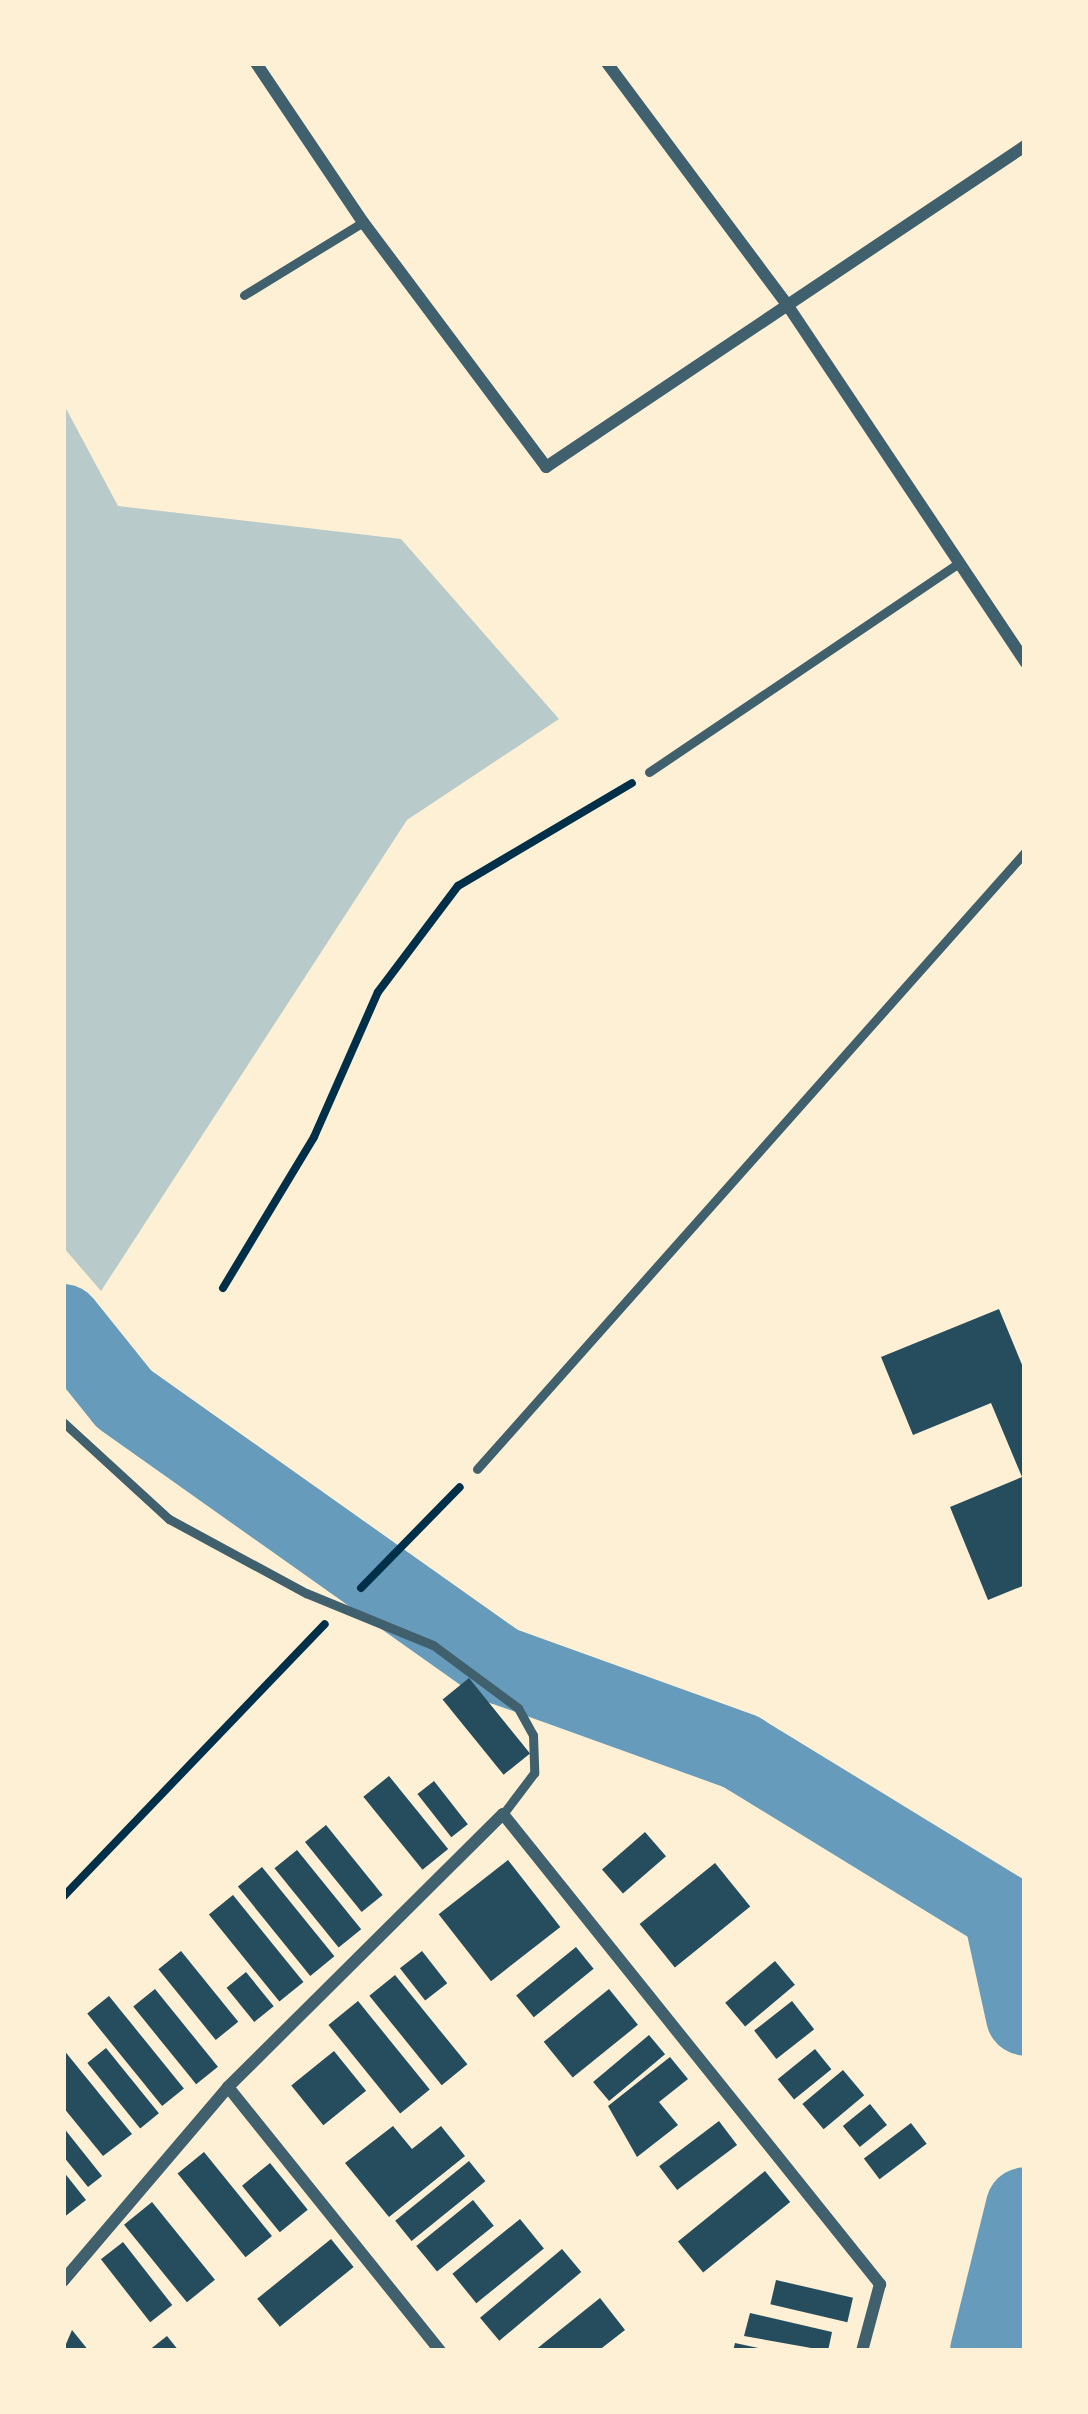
<!DOCTYPE html>
<html>
<head>
<meta charset="utf-8">
<style>
  body { margin:0 }
  #map { position:relative; width:1088px; height:2414px; overflow:hidden; background:#fdf0d5; font-family:"Noto Serif",serif }
  div>[style] { position:absolute }
  .green>* { inset:0; background:#b9caca }
  .river>* { height:78px; margin:-39px; padding:0 39px; transform-origin:39px; border-radius:39px; background:#669bbc }
  .building>* { inset:0; background:#264d5e; transform-origin:0 0 }
  .path>* { height:8px; margin:-4px; padding:0 4px; transform-origin:4px; border-radius:4px; background:#003049 }
  .service>* { height:9px; margin:-4.5px; padding:0 4.5px; transform-origin:4.5px; border-radius:4.5px; background:#3f606c }
  .minor>* { height:12px; margin:-6px; padding:0 6px; transform-origin:6px; border-radius:6px; background:#3f606c }
  span { translate:-50% -50%; white-space:nowrap; text-align:center; line-height:1.15; -webkit-text-stroke:9px #fdf0d5; paint-order:stroke }
  .frame { position:absolute; inset:0; border:66px solid #fdf0d5; pointer-events:none }
</style>
</head>
<body>
<div id="map">
  <div class="green">
    <i style="clip-path:polygon(63px 403px,118px 506px,401px 539px,559px 719px,407px 820px,101px 1291px,63px 1247px)"></i>
  </div>
  <div class="river">
    <i style="left:63px;top:1323px;width:97px;rotate:51.2deg"></i>
    <i style="left:124px;top:1399px;width:461px;rotate:35.3deg"></i>
    <i style="left:500px;top:1665px;width:256px;rotate:19.8deg"></i>
    <i style="left:741px;top:1752px;width:306px;rotate:31.5deg"></i>
    <i style="left:1002px;top:1912px;width:107px;rotate:77.6deg"></i>
    <i style="left:989px;top:2351px;width:149px;rotate:-76.1deg"></i>
  </div>
  <div class="building">
    <i style="clip-path:polygon(999px 1309px,1025px 1372px,1025px 1585px,988px 1600px,950px 1507px,1022px 1477px,991px 1403px,913px 1435px,881px 1357px)"></i>
    <i style="left:469px;top:1678px;width:97px;height:34px;rotate:51deg"></i>
    <i style="left:389px;top:1776px;width:94px;height:33px;rotate:51deg"></i>
    <i style="left:434px;top:1781px;width:55px;height:21px;rotate:52deg"></i>
    <i style="left:326px;top:1825px;width:90px;height:27px;rotate:51deg"></i>
    <i style="left:645px;top:1832px;width:32px;height:57px;rotate:49deg"></i>
    <i style="left:297px;top:1850px;width:102px;height:29px;rotate:51deg"></i>
    <i style="left:508px;top:1860px;width:85px;height:88px;rotate:52deg"></i>
    <i style="left:715px;top:1863px;width:56px;height:97px;rotate:51deg"></i>
    <i style="left:262px;top:1867px;width:115px;height:31px;rotate:51deg"></i>
    <i style="left:233px;top:1895px;width:112px;height:31px;rotate:51deg"></i>
    <i style="left:576px;top:1947px;width:28px;height:77px;rotate:51deg"></i>
    <i style="left:181px;top:1951px;width:91px;height:29px;rotate:51deg"></i>
    <i style="left:422px;top:1951px;width:41px;height:28px;rotate:52deg"></i>
    <i style="left:775px;top:1961px;width:31px;height:65px;rotate:50deg"></i>
    <i style="left:246px;top:1972px;width:44px;height:25px;rotate:51deg"></i>
    <i style="left:395px;top:1975px;width:115px;height:33px;rotate:51deg"></i>
    <i style="left:155px;top:1989px;width:100px;height:28px;rotate:51deg"></i>
    <i style="left:609px;top:1989px;width:46px;height:84px;rotate:51deg"></i>
    <i style="left:109px;top:1996px;width:119px;height:28px;rotate:51deg"></i>
    <i style="left:358px;top:2001px;width:114px;height:38px;rotate:51deg"></i>
    <i style="left:792px;top:2001px;width:36px;height:48px;rotate:52deg"></i>
    <i style="left:649px;top:2035px;width:25px;height:73px;rotate:50deg"></i>
    <i style="left:106px;top:2048px;width:84px;height:24px;rotate:51deg"></i>
    <i style="clip-path:polygon(63px 2049px,132px 2134px,103px 2156px,63px 2107px)"></i>
    <i style="left:815px;top:2049px;width:26px;height:48px;rotate:51deg"></i>
    <i style="left:334px;top:2051px;width:51px;height:55px;rotate:51deg"></i>
    <i style="clip-path:polygon(670px 2057px,688px 2079px,659px 2102px,678px 2125px,637px 2157px,608px 2106px)"></i>
    <i style="left:843px;top:2070px;width:33px;height:53px;rotate:50deg"></i>
    <i style="left:870px;top:2104px;width:27px;height:35px;rotate:51deg"></i>
    <i style="left:719px;top:2121px;width:30px;height:75px;rotate:53deg"></i>
    <i style="left:911px;top:2123px;width:26px;height:59px;rotate:53deg"></i>
    <i style="clip-path:polygon(393px 2126px,412px 2149px,441px 2126px,465px 2156px,389px 2217px,345px 2163px)"></i>
    <i style="clip-path:polygon(63px 2127px,102px 2176px,88px 2187px,63px 2156px)"></i>
    <i style="left:204px;top:2152px;width:108px;height:34px;rotate:51deg"></i>
    <i style="left:469px;top:2161px;width:26px;height:95px;rotate:51deg"></i>
    <i style="left:270px;top:2163px;width:60px;height:36px;rotate:51deg"></i>
    <i style="clip-path:polygon(63px 2171px,86px 2200px,63px 2218px)"></i>
    <i style="left:765px;top:2171px;width:40px;height:112px;rotate:51deg"></i>
    <i style="left:473px;top:2200px;width:33px;height:73px;rotate:51deg"></i>
    <i style="left:152px;top:2202px;width:100px;height:36px;rotate:51deg"></i>
    <i style="left:520px;top:2219px;width:38px;height:87px;rotate:51deg"></i>
    <i style="left:331px;top:2239px;width:36px;height:95px;rotate:51deg"></i>
    <i style="left:123px;top:2242px;width:80px;height:28px;rotate:52deg"></i>
    <i style="left:562px;top:2249px;width:30px;height:107px;rotate:50deg"></i>
    <i style="left:776px;top:2280px;width:79px;height:25px;rotate:13deg"></i>
    <i style="clip-path:polygon(600px 2298px,625px 2330px,598px 2351px,534px 2351px)"></i>
    <i style="clip-path:polygon(750px 2313px,832px 2332px,828px 2351px,744px 2336px)"></i>
    <i style="clip-path:polygon(72px 2330px,89px 2351px,63px 2351px)"></i>
    <i style="clip-path:polygon(167px 2336px,179px 2351px,148px 2351px)"></i>
    <i style="clip-path:polygon(735px 2343px,763px 2349px,763px 2351px,733px 2351px)"></i>
  </div>
  <div class="path">
    <i style="left:223px;top:1288px;width:176px;rotate:-58.9deg"></i>
    <i style="left:314px;top:1137px;width:158px;rotate:-66.2deg"></i>
    <i style="left:378px;top:992px;width:133px;rotate:-53deg"></i>
    <i style="left:458px;top:886px;width:202px;rotate:-30.6deg"></i>
    <i style="left:361px;top:1588px;width:141px;rotate:-45.6deg"></i>
    <i style="left:63px;top:1897px;width:378px;rotate:-46.2deg"></i>
  </div>
  <div class="service">
    <i style="left:244px;top:295px;width:140px;rotate:-31.5deg"></i>
    <i style="left:649px;top:772px;width:375px;rotate:-34deg"></i>
    <i style="left:63px;top:1422px;width:144px;rotate:42.5deg"></i>
    <i style="left:169px;top:1519px;width:156px;rotate:28.4deg"></i>
    <i style="left:306px;top:1593px;width:137px;rotate:22.3deg"></i>
    <i style="left:433px;top:1645px;width:106px;rotate:36.5deg"></i>
    <i style="left:518px;top:1708px;width:31px;rotate:61deg"></i>
    <i style="left:533px;top:1735px;width:38px;rotate:88deg"></i>
    <i style="left:534px;top:1773px;width:51px;rotate:127.1deg"></i>
    <i style="left:477px;top:1469px;width:825px;rotate:-48.39deg"></i>
  </div>
  <div class="minor">
    <i style="left:256px;top:63px;width:192px;rotate:56.1deg"></i>
    <i style="left:363px;top:222px;width:306px;rotate:53.2deg"></i>
    <i style="left:546px;top:467px;width:577px;rotate:-33.83deg"></i>
    <i style="left:607px;top:63px;width:303px;rotate:53.3deg"></i>
    <i style="left:788px;top:306px;width:428px;rotate:56.3deg"></i>
    <i style="left:228px;top:2087px;width:339px;rotate:51.2deg"></i>
    <i style="left:63px;top:2281px;width:255px;rotate:-49.6deg"></i>
    <i style="left:228px;top:2087px;width:387px;rotate:-44.8deg"></i>
    <i style="left:503px;top:1814px;width:603px;rotate:51.27deg"></i>
    <i style="left:880px;top:2284px;width:69px;rotate:105deg"></i>
  </div>
  <div class="frame"></div>
</div>
</body>
</html>
